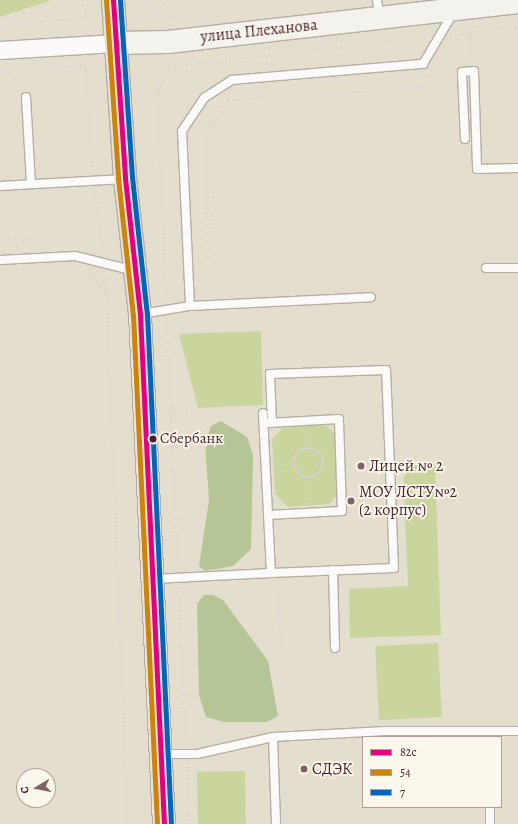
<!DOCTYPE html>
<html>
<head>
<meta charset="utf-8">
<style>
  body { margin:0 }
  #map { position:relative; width:518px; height:824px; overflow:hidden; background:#e4dece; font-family:Alegreya,serif }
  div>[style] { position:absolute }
  .green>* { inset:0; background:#c9d59c; transform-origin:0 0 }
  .forest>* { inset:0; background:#b5c595 }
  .path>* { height:2.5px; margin-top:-1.25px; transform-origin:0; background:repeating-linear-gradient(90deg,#d5d1ce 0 1px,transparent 0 4px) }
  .path>.ring { margin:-1.25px; padding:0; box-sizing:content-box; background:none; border:2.5px solid #d5d1ce; border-radius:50% }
  .roads { filter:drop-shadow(1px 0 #b6aea5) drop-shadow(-1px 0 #b6aea5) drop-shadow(0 1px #b6aea5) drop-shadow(0 -1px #b6aea5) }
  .service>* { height:8px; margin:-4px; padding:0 4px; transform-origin:4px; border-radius:4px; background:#fbfaf8 }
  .minor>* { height:17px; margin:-8.5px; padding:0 8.5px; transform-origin:8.5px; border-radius:8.5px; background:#fbfaf8 }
  .secondary>* { height:22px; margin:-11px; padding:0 11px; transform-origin:11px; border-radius:11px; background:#f4f2ed }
  .primary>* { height:22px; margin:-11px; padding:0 11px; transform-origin:11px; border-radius:11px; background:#ece4db }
  .bus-1>* { height:5px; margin:-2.5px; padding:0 2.5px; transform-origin:2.5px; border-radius:2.5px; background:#e5007d }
  .bus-2>* { height:5px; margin:-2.5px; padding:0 2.5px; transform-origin:2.5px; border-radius:2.5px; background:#cc840b }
  .bus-3>* { height:5px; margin:-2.5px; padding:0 2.5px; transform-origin:2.5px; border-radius:2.5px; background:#0065bd }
  .dots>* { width:11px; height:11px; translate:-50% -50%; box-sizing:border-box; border:2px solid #fbf7ec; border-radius:50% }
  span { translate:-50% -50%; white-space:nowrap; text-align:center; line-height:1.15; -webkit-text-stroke:3.5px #fbf7ec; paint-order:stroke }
  .bus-label { font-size:15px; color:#4a1f2b }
  .left { translate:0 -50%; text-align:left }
  .street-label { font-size:16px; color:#4a1f2b }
  .poi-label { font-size:16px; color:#4a1f2b }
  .legend { position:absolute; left:362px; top:736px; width:140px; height:72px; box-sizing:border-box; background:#fbf7ec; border:1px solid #b4a19f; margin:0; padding:5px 7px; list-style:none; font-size:12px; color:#4a1f2b }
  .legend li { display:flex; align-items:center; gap:8px; height:20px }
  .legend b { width:20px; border:1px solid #b4a19f }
  .north { position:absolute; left:16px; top:768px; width:40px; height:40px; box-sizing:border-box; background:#fbf7ec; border:1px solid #b4a19f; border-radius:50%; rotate:260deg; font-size:11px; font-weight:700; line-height:16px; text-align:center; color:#4a1f2b }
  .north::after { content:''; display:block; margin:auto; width:14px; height:18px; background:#806264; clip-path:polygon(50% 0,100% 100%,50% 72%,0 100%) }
</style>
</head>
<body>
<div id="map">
  <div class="green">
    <i style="clip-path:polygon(0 0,52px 0,0 17px)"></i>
    <i style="clip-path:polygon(261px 331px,263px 405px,198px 408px,179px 334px)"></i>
    <i style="clip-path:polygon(324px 424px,335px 433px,338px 494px,330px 504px,288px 507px,275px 494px,272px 439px,283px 428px)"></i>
    <i style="clip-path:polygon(435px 464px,441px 635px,350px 638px,349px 589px,408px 586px,403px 466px)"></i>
    <i style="left:438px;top:643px;width:74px;height:63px;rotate:87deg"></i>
    <i style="left:245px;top:771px;width:53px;height:48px;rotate:89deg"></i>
  </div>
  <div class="forest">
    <i style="clip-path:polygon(221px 421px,247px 437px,253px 455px,251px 549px,233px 566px,205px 571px,199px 566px,209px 500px,205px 443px,211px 426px)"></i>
    <i style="clip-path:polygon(204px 595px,213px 595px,223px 600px,268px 661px,278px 716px,267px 722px,224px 722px,206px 717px,199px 695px,197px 604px)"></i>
  </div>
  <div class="path">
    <i style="left:146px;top:0;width:25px;rotate:42deg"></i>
    <i style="left:165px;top:17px;width:40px;rotate:-1.4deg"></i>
    <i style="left:155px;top:7px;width:9px;rotate:-49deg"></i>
    <i style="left:0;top:25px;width:84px;rotate:-5.4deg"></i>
    <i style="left:84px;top:17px;width:18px;rotate:-74deg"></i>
    <i style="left:471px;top:33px;width:25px;rotate:90deg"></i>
    <i style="left:455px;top:35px;width:64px;rotate:-7.2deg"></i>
    <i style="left:0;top:72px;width:86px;rotate:-4.7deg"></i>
    <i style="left:86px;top:65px;width:104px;rotate:86.7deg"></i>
    <i style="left:95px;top:194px;width:57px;rotate:81.9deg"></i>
    <i style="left:0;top:235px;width:44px;rotate:11.8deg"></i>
    <i style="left:208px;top:261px;width:126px;rotate:-90.9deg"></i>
    <i style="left:206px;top:135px;width:41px;rotate:-57.8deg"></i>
    <i style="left:228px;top:100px;width:195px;rotate:-3.8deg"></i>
    <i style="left:423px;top:87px;width:14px;rotate:-60deg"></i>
    <i style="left:89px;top:273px;width:27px;rotate:48deg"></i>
    <i style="left:106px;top:277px;width:547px;rotate:87.7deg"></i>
    <i style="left:166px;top:298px;width:206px;rotate:-92.5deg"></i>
    <i style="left:157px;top:92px;width:29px;rotate:-63deg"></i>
    <i style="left:170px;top:66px;width:256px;rotate:-6.3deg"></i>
    <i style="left:167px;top:323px;width:243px;rotate:87.4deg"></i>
    <i style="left:171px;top:417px;width:80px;rotate:-2.9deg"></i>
    <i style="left:305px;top:433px;width:15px;rotate:79deg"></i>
    <i class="ring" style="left:294px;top:448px;width:27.5px;height:27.5px"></i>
    <i style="left:277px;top:465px;width:17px;rotate:-3deg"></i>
    <i style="left:310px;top:478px;width:23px;rotate:88deg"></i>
    <i style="left:278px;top:585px;width:65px;rotate:86.5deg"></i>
    <i style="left:179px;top:591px;width:151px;rotate:87.3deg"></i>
    <i style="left:188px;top:767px;width:57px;rotate:88deg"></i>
  </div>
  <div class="roads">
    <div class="service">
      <i style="left:377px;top:0;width:17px;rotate:80deg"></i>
      <i style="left:26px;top:97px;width:87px;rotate:86.7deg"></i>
      <i style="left:465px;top:139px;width:67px;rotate:-92.6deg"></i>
      <i style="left:462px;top:72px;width:12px;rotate:-5deg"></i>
      <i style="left:474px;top:71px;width:98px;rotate:88.2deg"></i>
      <i style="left:477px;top:169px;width:41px;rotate:-1.4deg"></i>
      <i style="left:0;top:186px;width:124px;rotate:-3.2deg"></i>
      <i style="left:0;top:260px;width:75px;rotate:-3.1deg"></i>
      <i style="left:75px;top:256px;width:62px;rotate:14deg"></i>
      <i style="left:486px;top:268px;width:32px"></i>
      <i style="left:190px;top:306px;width:181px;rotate:-2.8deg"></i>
      <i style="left:141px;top:314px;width:50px;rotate:-9.3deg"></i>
      <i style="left:190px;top:306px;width:175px;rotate:-92.6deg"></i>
      <i style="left:182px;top:131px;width:40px;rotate:-56deg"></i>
      <i style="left:204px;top:98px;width:33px;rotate:-33deg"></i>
      <i style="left:232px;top:80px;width:192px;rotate:-4.8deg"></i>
      <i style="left:423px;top:64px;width:59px;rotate:-59.5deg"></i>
      <i style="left:268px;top:515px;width:74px;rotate:-3.1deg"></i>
      <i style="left:342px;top:511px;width:92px;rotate:-91.9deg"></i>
      <i style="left:339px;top:419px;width:71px;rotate:176.8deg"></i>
      <i style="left:333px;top:570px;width:78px;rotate:88.5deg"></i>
      <i style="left:271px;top:573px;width:123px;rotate:-2.3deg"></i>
      <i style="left:394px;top:568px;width:198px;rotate:-92.3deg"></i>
      <i style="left:386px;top:370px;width:116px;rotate:178deg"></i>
      <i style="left:270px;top:374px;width:49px;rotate:87.7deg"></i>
      <i style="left:154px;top:579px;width:117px;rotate:-2.9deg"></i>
      <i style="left:271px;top:573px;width:160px;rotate:-92.9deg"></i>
      <i style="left:273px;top:737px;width:87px;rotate:88deg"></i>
      <i style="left:162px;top:754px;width:35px"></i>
      <i style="left:197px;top:754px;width:78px;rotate:-12.6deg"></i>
      <i style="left:273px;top:737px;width:113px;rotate:-3deg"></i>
      <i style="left:386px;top:731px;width:132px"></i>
      <i style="left:490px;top:807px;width:17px;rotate:90deg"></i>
    </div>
    <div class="minor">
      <i style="left:0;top:50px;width:115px;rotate:-3.5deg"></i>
    </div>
    <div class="secondary">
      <i style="left:115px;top:43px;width:53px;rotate:-1.1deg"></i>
      <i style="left:168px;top:42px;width:352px;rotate:-6.5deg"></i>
    </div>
    <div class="primary">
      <i style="left:113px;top:0;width:178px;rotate:86.1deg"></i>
      <i style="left:125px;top:178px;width:137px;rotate:83.7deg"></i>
      <i style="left:140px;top:314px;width:511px;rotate:87.31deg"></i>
    </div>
  </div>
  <div class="bus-1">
    <i style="left:113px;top:0;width:178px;rotate:86.1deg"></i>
    <i style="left:125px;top:178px;width:137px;rotate:83.7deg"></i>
    <i style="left:140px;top:314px;width:511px;rotate:87.31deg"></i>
  </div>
  <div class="bus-2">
    <i style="left:106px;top:0;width:178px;rotate:86.1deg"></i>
    <i style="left:118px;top:178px;width:138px;rotate:83.8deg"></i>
    <i style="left:133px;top:315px;width:510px;rotate:87.3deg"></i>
  </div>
  <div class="bus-3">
    <i style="left:120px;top:0;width:177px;rotate:86.1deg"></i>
    <i style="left:132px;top:177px;width:138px;rotate:83.8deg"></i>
    <i style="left:147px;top:314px;width:511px;rotate:87.31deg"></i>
  </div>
  <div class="dots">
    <i style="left:153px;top:439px;background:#4a1f2b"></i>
    <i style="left:361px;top:466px;background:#806264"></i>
    <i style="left:351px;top:501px;background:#806264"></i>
    <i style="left:304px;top:769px;background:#806264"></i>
  </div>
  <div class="bus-label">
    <span class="left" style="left:160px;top:439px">Сбербанк</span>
  </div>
  <div class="street-label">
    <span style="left:259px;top:31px;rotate:-6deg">улица Плеханова</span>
  </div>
  <div class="poi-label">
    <span class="left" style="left:369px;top:466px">Лицей № 2</span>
    <span class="left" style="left:359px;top:501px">МОУ ЛСТУ№2<br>(2 корпус)</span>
    <span class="left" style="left:312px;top:769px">СДЭК</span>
  </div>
  <ul class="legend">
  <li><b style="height:5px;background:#e5007d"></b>82с</li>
  <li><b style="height:5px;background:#cc840b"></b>54</li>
  <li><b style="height:5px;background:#0065bd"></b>7</li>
  </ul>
  <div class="north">С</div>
</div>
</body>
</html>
